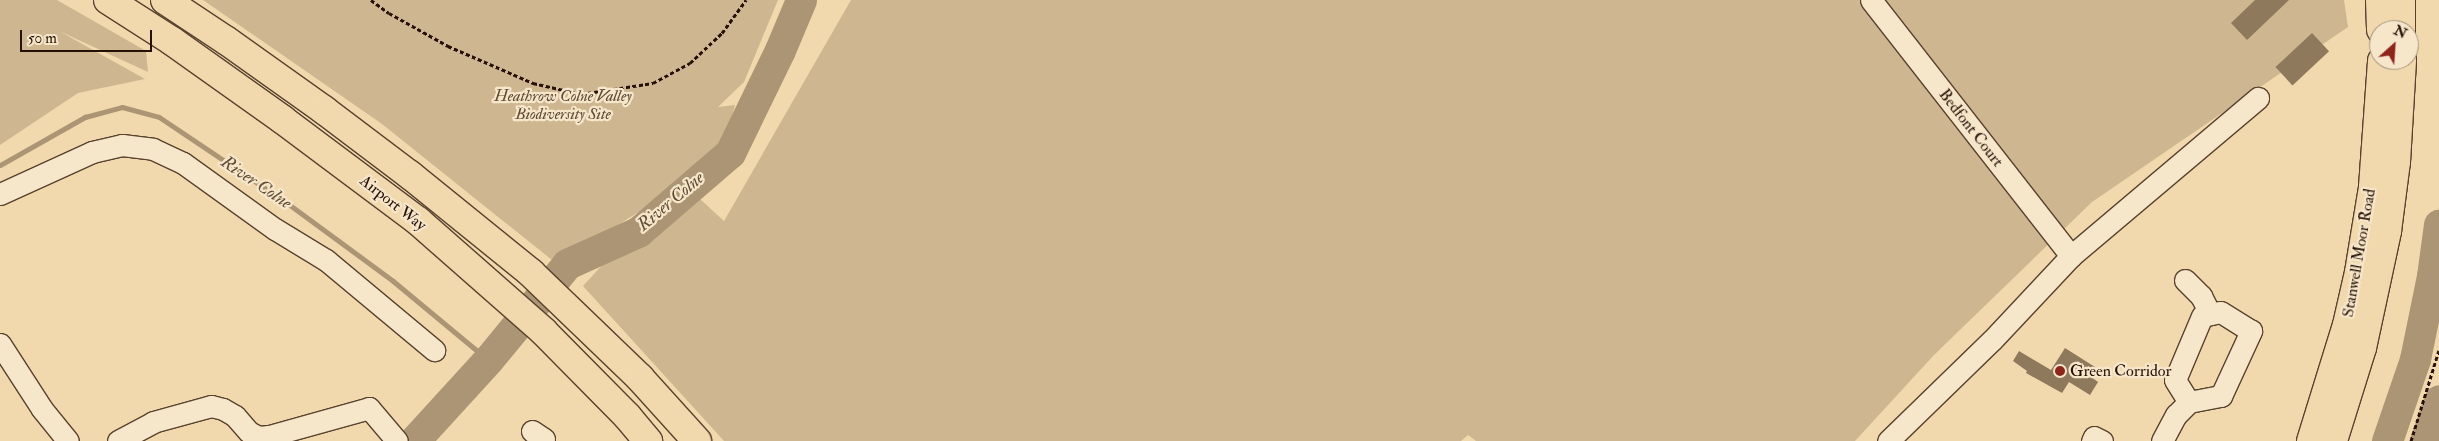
<!DOCTYPE html>
<html>
<head>
<meta charset="utf-8">
<style>
  body { margin:0 }
  #map { position:relative; width:2439px; height:441px; overflow:hidden; background:#f1d9ad; font-family:"IM FELL Double Pica",serif }
  div>[style] { position:absolute }
  .green>* { inset:0; background:#ceb790 }
  .stream>* { height:5px; margin:-2.5px; padding:0 2.5px; transform-origin:2.5px; border-radius:2.5px; background:#ac9574 }
  .river>* { height:31px; margin:-15.5px; padding:0 15.5px; transform-origin:15.5px; border-radius:15.5px; background:#ac9574 }
  .building>* { inset:0; background:#8f795c; transform-origin:0 0 }
  .path>* { height:3px; margin-top:-1.5px; transform-origin:0; background:repeating-linear-gradient(90deg,#251004 0 4px,transparent 0 6.5px) }
  .roads { filter:drop-shadow(1px 0 #58422e) drop-shadow(-1px 0 #58422e) drop-shadow(0 1px #58422e) drop-shadow(0 -1px #58422e) }
  .minor>* { height:21px; margin:-10.5px; padding:0 10.5px; transform-origin:10.5px; border-radius:10.5px; background:#f6e6ca }
  .major>* { height:26px; margin:-13px; padding:0 13px; transform-origin:13px; border-radius:13px; background:#f1d9ad }
  .highway>* { height:28px; margin:-14px; padding:0 14px; transform-origin:14px; border-radius:14px; background:#f1d9ad }
  .dots>* { width:14px; height:14px; translate:-50% -50%; box-sizing:border-box; border:2px solid #f6e6ca; border-radius:50% }
  span { translate:-50% -50%; white-space:nowrap; text-align:center; line-height:1.15; -webkit-text-stroke:4.5px #f6e6ca; paint-order:stroke }
  .park-label { font-size:16px; color:#604a35; font-style:italic }
  .street-label { font-size:16px; color:#251004 }
  .poi-label { font-size:16px; color:#251004 }
  .left { translate:0 -50%; text-align:left }
  .water-label { font-size:18px; color:#624c36; font-style:italic }
  .north { position:absolute; left:2369px; top:20px; width:50px; height:50px; box-sizing:border-box; background:#f6e6ca; border:1px solid #a2907b; border-radius:50%; rotate:26deg; font-size:14px; font-weight:700; line-height:20px; text-align:center; color:#251004 }
  .north::after { content:''; display:block; margin:auto; width:18px; height:22px; background:#8f2418; clip-path:polygon(50% 0,100% 100%,50% 72%,0 100%) }
  .scale { position:absolute; left:20px; top:30px; width:132px; height:22px; box-sizing:border-box; border:2px solid #251004; border-top:0; padding-left:6px; font-size:15px; line-height:18px; white-space:nowrap; color:#251004; -webkit-text-stroke:4px #f6e6ca; paint-order:stroke }
</style>
</head>
<body>
<div id="map">
  <div class="green">
    <i style="clip-path:polygon(0 0,57px 0,146px 51px,148px 72px,59px 31px,145px 79px,78px 93px,0 145px)"></i>
    <i style="clip-path:polygon(203px 0,778px 0,744px 82px,718px 107px,735px 105px,725px 143px,643px 209px,557px 264px,382px 124px)"></i>
    <i style="clip-path:polygon(851px 0,2344px 0,2348px 27px,2092px 202px,1934px 355px,1855px 441px,1476px 441px,1468px 435px,1461px 441px,724px 441px,583px 286px,616px 250px,700px 199px,724px 221px)"></i>
  </div>
  <div class="stream">
    <i style="left:0;top:165px;width:98px;rotate:-29.5deg"></i>
    <i style="left:85px;top:117px;width:38px;rotate:-15deg"></i>
    <i style="left:122px;top:107px;width:38px;rotate:15deg"></i>
    <i style="left:159px;top:117px;width:154px;rotate:33.9deg"></i>
    <i style="left:287px;top:203px;width:132px;rotate:36.3deg"></i>
    <i style="left:393px;top:281px;width:124px;rotate:39.7deg"></i>
  </div>
  <div class="river">
    <i style="left:414px;top:441px;width:110px;rotate:-47.6deg"></i>
    <i style="left:488px;top:360px;width:124px;rotate:-50.5deg"></i>
    <i style="left:567px;top:264px;width:78px;rotate:-24.3deg"></i>
    <i style="left:638px;top:232px;width:121px;rotate:-40.7deg"></i>
    <i style="left:730px;top:153px;width:114px;rotate:-64.1deg"></i>
    <i style="left:780px;top:50px;width:54px;rotate:-67.2deg"></i>
    <i style="left:2387px;top:441px;width:87px;rotate:-71.1deg"></i>
    <i style="left:2415px;top:359px;width:85px;rotate:-78.4deg"></i>
    <i style="left:2432px;top:276px;width:52px;rotate:-82.3deg"></i>
    <i style="left:2425px;top:441px;width:43px;rotate:-71.1deg"></i>
  </div>
  <div class="building">
    <i style="clip-path:polygon(2255px 0,2289px 0,2247px 40px,2231px 23px)"></i>
    <i style="left:2312px;top:33px;width:25px;height:50px;rotate:47deg"></i>
    <i style="clip-path:polygon(2065px 348px,2095px 367px,2090px 376px,2098px 382px,2090px 395px,2069px 382px,2062px 393px,2026px 373px,2027px 371px,2013px 361px,2019px 351px,2051px 370px)"></i>
  </div>
  <div class="path">
    <i style="left:371px;top:0;width:22px;rotate:36deg"></i>
    <i style="left:389px;top:13px;width:68px;rotate:29.2deg"></i>
    <i style="left:448px;top:46px;width:93px;rotate:23.5deg"></i>
    <i style="left:533px;top:83px;width:49px;rotate:12.9deg"></i>
    <i style="left:581px;top:94px;width:73px;rotate:-8.7deg"></i>
    <i style="left:653px;top:83px;width:42px;rotate:-28.4deg"></i>
    <i style="left:690px;top:63px;width:44px;rotate:-43.2deg"></i>
    <i style="left:722px;top:33px;width:41px;rotate:-54deg"></i>
    <i style="left:2411px;top:441px;width:95px;rotate:-72.9deg"></i>
  </div>
  <div class="roads">
    <div class="minor">
      <i style="left:1871px;top:0;width:325px;rotate:52deg"></i>
      <i style="left:2071px;top:256px;width:115px;rotate:133.2deg"></i>
      <i style="left:1992px;top:340px;width:145px;rotate:135.8deg"></i>
      <i style="left:0;top:194px;width:101px;rotate:-24.5deg"></i>
      <i style="left:92px;top:152px;width:31px;rotate:-13deg"></i>
      <i style="left:122px;top:145px;width:31px;rotate:7deg"></i>
      <i style="left:153px;top:149px;width:33px;rotate:25deg"></i>
      <i style="left:183px;top:163px;width:113px;rotate:35.7deg"></i>
      <i style="left:275px;top:229px;width:60px;rotate:31.3deg"></i>
      <i style="left:326px;top:260px;width:141px;rotate:39.8deg"></i>
      <i style="left:2071px;top:256px;width:245px;rotate:-40.2deg"></i>
      <i style="left:2185px;top:280px;width:23px;rotate:45deg"></i>
      <i style="left:2201px;top:296px;width:20px;rotate:63deg"></i>
      <i style="left:0;top:344px;width:77px;rotate:57.1deg"></i>
      <i style="left:42px;top:409px;width:41px;rotate:50.9deg"></i>
      <i style="left:532px;top:431px;width:14px;rotate:34deg"></i>
      <i style="left:544px;top:439px;width:2px;rotate:117deg"></i>
      <i style="left:118px;top:441px;width:40px;rotate:-28deg"></i>
      <i style="left:153px;top:422px;width:60px;rotate:-15.4deg"></i>
      <i style="left:211px;top:406px;width:12px;rotate:14deg"></i>
      <i style="left:223px;top:409px;width:14px;rotate:30deg"></i>
      <i style="left:235px;top:416px;width:21px;rotate:49deg"></i>
      <i style="left:249px;top:432px;width:11px;rotate:27deg"></i>
      <i style="left:259px;top:437px;width:10px;rotate:-6deg"></i>
      <i style="left:269px;top:436px;width:104px;rotate:-15.6deg"></i>
      <i style="left:369px;top:408px;width:43px;rotate:49.7deg"></i>
      <i style="left:2092px;top:441px;width:4px;rotate:-63deg"></i>
      <i style="left:2094px;top:437px;width:9px;rotate:27deg"></i>
      <i style="left:2162px;top:441px;width:30px;rotate:-62deg"></i>
      <i style="left:2176px;top:415px;width:18px;rotate:-45deg"></i>
      <i style="left:2189px;top:402px;width:33px;rotate:-11deg"></i>
      <i style="left:2221px;top:396px;width:72px;rotate:-65.2deg"></i>
      <i style="left:2251px;top:331px;width:36px;rotate:-148deg"></i>
      <i style="left:2220px;top:312px;width:18px;rotate:167deg"></i>
      <i style="left:2202px;top:316px;width:69px;rotate:112.9deg"></i>
      <i style="left:2175px;top:380px;width:26px;rotate:58deg"></i>
    </div>
    <div class="major">
      <i style="left:2379px;top:0;width:30px;rotate:88deg"></i>
      <i style="left:2402px;top:0;width:30px;rotate:90deg"></i>
      <i style="left:2310px;top:441px;width:121px;rotate:-72.8deg"></i>
      <i style="left:2346px;top:325px;width:54px;rotate:-77.2deg"></i>
      <i style="left:2358px;top:272px;width:86px;rotate:-80.6deg"></i>
      <i style="left:2372px;top:187px;width:127px;rotate:-85.9deg"></i>
      <i style="left:2334px;top:441px;width:97px;rotate:-72.7deg"></i>
      <i style="left:2363px;top:348px;width:120px;rotate:-77.9deg"></i>
      <i style="left:2388px;top:231px;width:70px;rotate:-82.6deg"></i>
      <i style="left:2397px;top:162px;width:102px;rotate:-86.6deg"></i>
    </div>
    <div class="highway">
      <i style="left:108px;top:0;width:76px;rotate:32.6deg"></i>
      <i style="left:172px;top:41px;width:136px;rotate:35.4deg"></i>
      <i style="left:283px;top:120px;width:169px;rotate:36.8deg"></i>
      <i style="left:418px;top:221px;width:167px;rotate:41.3deg"></i>
      <i style="left:543px;top:331px;width:120px;rotate:45.3deg"></i>
      <i style="left:627px;top:416px;width:33px;rotate:50deg"></i>
      <i style="left:165px;top:0;width:74px;rotate:33.5deg"></i>
      <i style="left:227px;top:41px;width:119px;rotate:35.4deg"></i>
      <i style="left:324px;top:110px;width:108px;rotate:37.1deg"></i>
      <i style="left:410px;top:175px;width:156px;rotate:39deg"></i>
      <i style="left:531px;top:273px;width:151px;rotate:43.9deg"></i>
      <i style="left:640px;top:378px;width:85px;rotate:47.9deg"></i>
    </div>
  </div>
  <div class="dots">
    <i style="left:2060px;top:371px;background:#8f2418"></i>
  </div>
  <div class="park-label">
    <span style="left:563px;top:105px">Heathrow Colne Valley<br>Biodiversity Site</span>
  </div>
  <div class="street-label">
    <span style="left:1971px;top:128px;rotate:52deg">Bedfont Court</span>
    <span style="left:393px;top:203px;rotate:38deg">Airport Way</span>
    <span style="left:2359px;top:253px;rotate:-80deg">Stanwell Moor Road</span>
  </div>
  <div class="poi-label">
    <span class="left" style="left:2070px;top:371px">Green Corridor</span>
  </div>
  <div class="water-label">
    <span style="left:256px;top:183px;rotate:34deg">River Colne</span>
    <span style="left:671px;top:202px;rotate:-40deg">River Colne</span>
  </div>
  <div class="north">N</div>
  <div class="scale">50 m</div>
</div>
</body>
</html>
